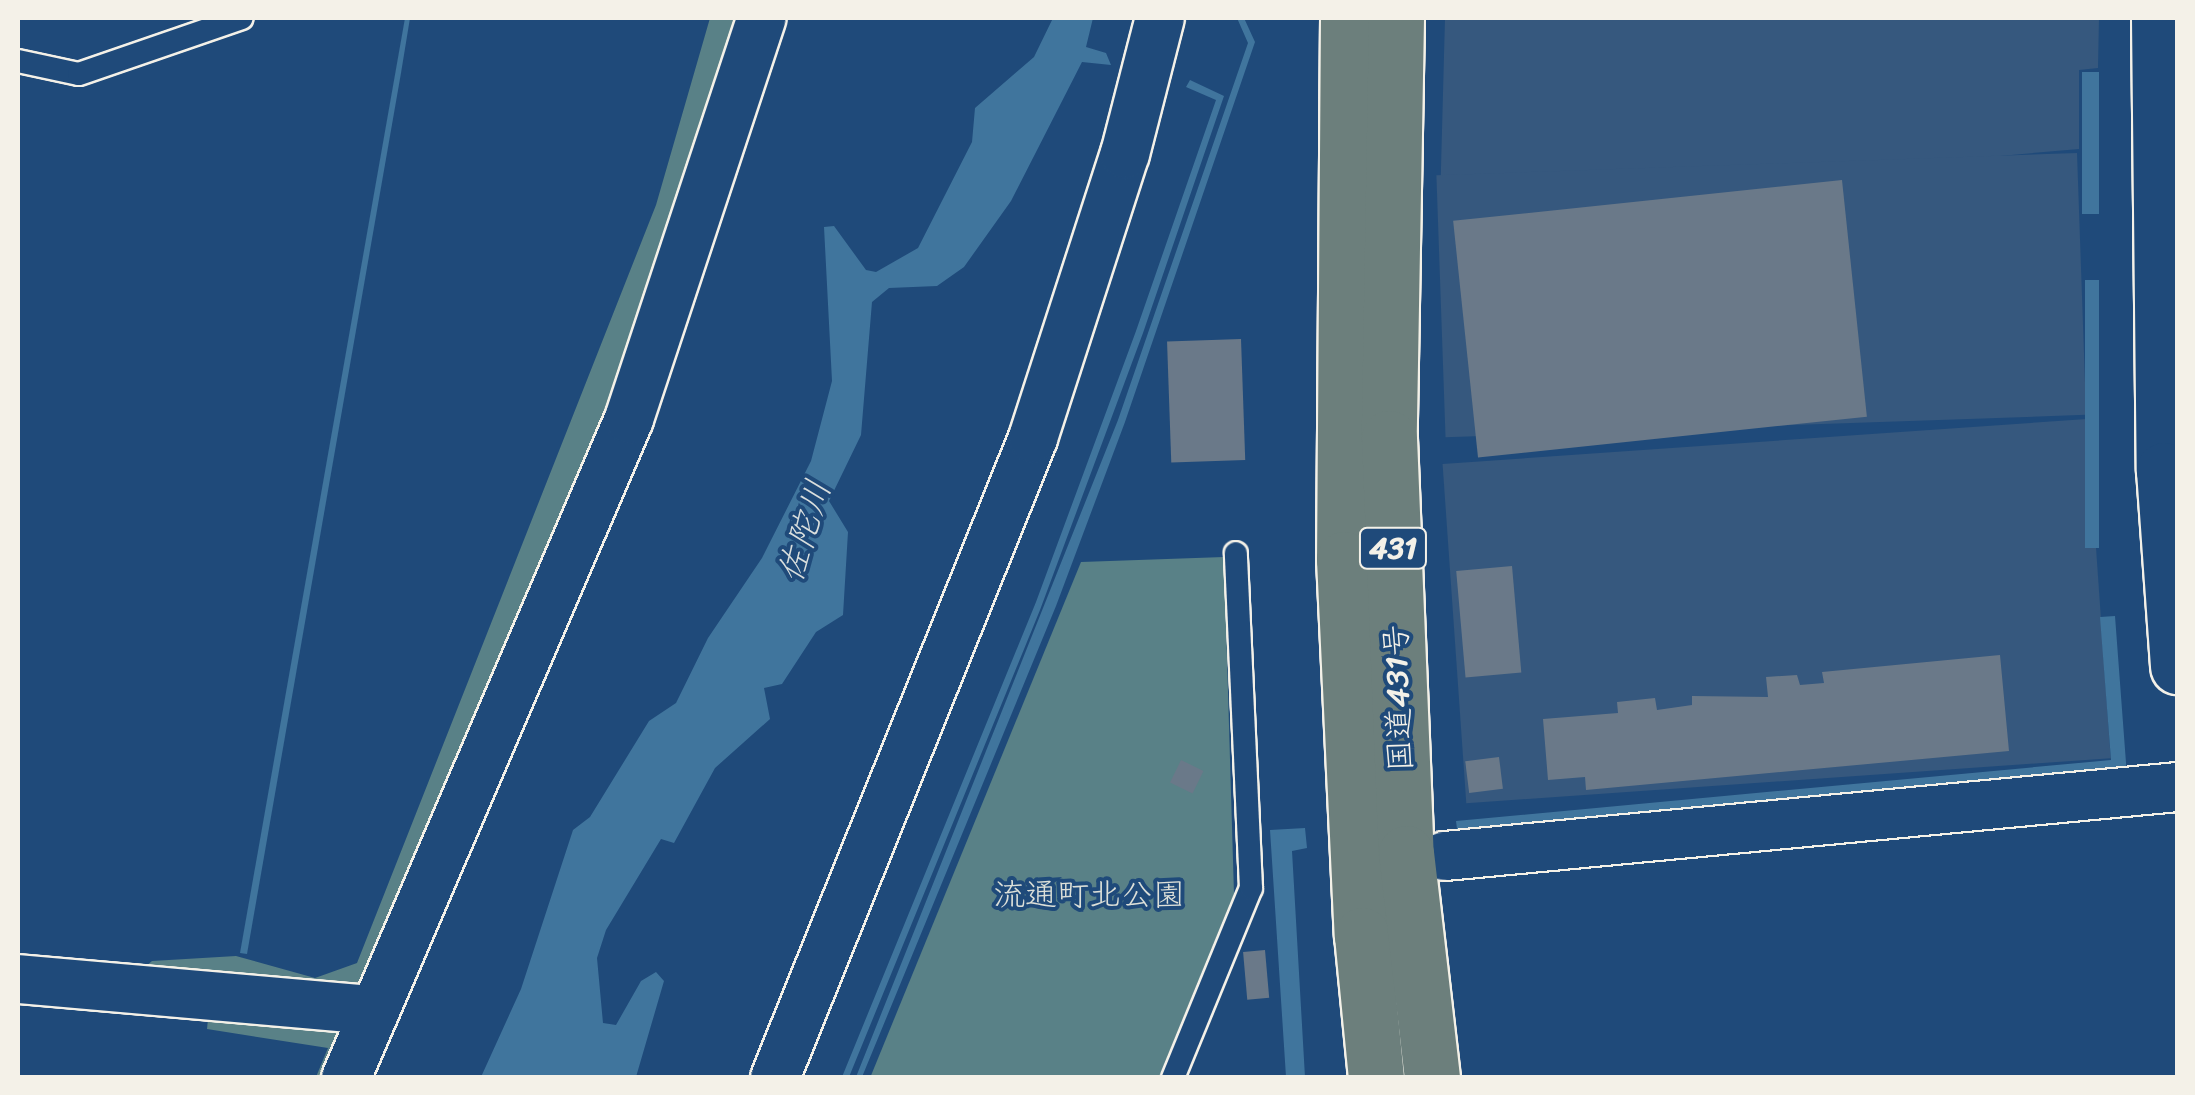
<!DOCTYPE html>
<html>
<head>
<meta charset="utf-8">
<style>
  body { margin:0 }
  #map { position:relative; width:2195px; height:1095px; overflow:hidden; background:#1f4a7a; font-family:Sriracha,"Klee One",sans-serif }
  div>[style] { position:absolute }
  .built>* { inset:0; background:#36587e; transform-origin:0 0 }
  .green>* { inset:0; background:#598187 }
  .water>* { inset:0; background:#40759d; transform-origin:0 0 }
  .building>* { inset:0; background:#6a7989; transform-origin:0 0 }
  .roads { filter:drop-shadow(2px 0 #f4f1e8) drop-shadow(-2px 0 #f4f1e8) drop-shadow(0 2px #f4f1e8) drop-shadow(0 -2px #f4f1e8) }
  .service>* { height:22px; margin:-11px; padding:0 11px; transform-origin:11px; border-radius:11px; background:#1f4a7a }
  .minor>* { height:48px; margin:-24px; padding:0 24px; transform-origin:24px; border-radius:24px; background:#1f4a7a }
  .tertiary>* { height:55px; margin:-27.5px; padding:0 27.5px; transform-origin:27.5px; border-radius:27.5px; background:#1f4a7a }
  .trunk>* { height:55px; margin:-27.5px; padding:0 27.5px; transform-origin:27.5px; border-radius:27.5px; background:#6c7f7c }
  span { translate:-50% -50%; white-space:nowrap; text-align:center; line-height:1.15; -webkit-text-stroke:8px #1f4a7a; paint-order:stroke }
  .shield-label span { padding:2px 8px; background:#1f4a7a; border:2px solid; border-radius:8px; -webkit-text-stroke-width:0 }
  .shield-label { font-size:30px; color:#f4f1e8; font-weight:700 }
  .street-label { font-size:32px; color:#f4f1e8 }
  .park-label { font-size:32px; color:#dde0d9 }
  .water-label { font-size:35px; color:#d9dedd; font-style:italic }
  .frame { position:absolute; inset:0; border:20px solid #f4f1e8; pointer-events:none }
</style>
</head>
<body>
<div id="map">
  <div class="built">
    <i style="clip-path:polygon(1445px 18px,2099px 18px,2098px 68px,2079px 70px,2079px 149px,1440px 205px)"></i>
    <i style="left:2077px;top:153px;width:262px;height:641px;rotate:88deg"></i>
    <i style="left:2087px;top:419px;width:340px;height:646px;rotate:86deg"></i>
  </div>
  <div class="green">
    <i style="clip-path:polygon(710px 18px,755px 18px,709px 168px,377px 990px,130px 980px,152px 961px,236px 956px,315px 978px,357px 963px,656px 205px)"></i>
    <i style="clip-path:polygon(1224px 557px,1234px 894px,1159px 1077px,870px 1078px,1081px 562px)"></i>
    <i style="clip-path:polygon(210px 999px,343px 1015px,338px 1077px,316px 1077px,328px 1048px,207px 1029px)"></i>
  </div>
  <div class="water">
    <i style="clip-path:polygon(405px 18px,410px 18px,401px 73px,247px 954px,240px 953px)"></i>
    <i style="clip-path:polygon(1053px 18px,1093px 18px,1086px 47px,1106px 53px,1111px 65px,1082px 62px,1011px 201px,964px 267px,937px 286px,889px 288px,872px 302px,861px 435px,829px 501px,848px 532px,843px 615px,816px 632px,782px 684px,764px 688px,770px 719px,715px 768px,674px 843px,661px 839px,606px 930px,597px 958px,603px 1023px,616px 1025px,641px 981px,656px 972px,664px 981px,636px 1077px,481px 1077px,521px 989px,573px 830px,590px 817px,649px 721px,676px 703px,708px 638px,762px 558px,811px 461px,832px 381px,824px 227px,834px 226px,866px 270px,876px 272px,918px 248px,972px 142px,975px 108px,1034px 57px)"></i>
    <i style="clip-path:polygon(1237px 18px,1244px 18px,1255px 42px,1125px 422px,1056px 606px,862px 1077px,856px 1077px,1118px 420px,1248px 43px)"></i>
    <i style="left:2082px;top:72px;width:17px;height:142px"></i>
    <i style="clip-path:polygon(1190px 80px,1224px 96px,1143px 333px,1040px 610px,849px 1077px,842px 1077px,1036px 602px,1136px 331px,1216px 100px,1186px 87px)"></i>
    <i style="left:2085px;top:280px;width:14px;height:268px"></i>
    <i style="clip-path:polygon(2115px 616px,2127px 776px,1458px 837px,1456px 821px,2111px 760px,2100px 617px)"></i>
    <i style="clip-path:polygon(1305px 828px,1307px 848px,1292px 851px,1305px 1077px,1286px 1077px,1270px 830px)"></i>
  </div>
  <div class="building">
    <i style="left:1842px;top:180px;width:238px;height:391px;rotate:84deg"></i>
    <i style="left:1241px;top:339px;width:121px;height:74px;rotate:88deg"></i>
    <i style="left:1512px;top:566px;width:107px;height:56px;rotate:85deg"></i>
    <i style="clip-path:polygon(2000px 655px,2009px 751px,1586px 790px,1585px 777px,1548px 780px,1543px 719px,1618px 713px,1617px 702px,1655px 698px,1657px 710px,1692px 705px,1692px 696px,1768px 697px,1766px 677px,1797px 675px,1800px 685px,1824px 683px,1822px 672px)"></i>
    <i style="left:1499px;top:757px;width:32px;height:34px;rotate:83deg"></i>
    <i style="left:1181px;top:760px;width:25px;height:25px;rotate:26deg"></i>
    <i style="left:1265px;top:950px;width:48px;height:22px;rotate:85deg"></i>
  </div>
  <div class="roads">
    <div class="service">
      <i style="left:18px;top:61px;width:62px;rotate:12deg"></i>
      <i style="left:79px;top:74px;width:172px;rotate:-19deg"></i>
      <i style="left:1173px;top:1078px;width:205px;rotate:-67.7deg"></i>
      <i style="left:1251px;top:888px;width:335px;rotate:-92.6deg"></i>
    </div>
    <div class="minor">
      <i style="left:1445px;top:856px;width:736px;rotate:-5.38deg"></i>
      <i style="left:18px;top:979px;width:358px;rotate:5deg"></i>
      <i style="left:346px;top:1078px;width:717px;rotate:-66.76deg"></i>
      <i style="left:629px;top:419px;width:422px;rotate:-71.7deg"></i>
      <i style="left:775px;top:1078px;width:690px;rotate:-68.04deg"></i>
      <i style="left:1033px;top:438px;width:299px;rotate:-72.1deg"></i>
      <i style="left:1125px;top:154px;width:140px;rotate:-75.6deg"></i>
    </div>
    <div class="tertiary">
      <i style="left:2159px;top:18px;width:452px;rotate:89.4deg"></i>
      <i style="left:2164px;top:470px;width:197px;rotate:85.9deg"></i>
    </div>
    <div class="trunk">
      <i style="left:1348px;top:18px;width:541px;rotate:90.42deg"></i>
      <i style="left:1344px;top:559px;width:376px;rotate:87.3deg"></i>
      <i style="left:1362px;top:935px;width:144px;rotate:84.4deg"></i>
      <i style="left:1396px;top:18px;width:420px;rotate:91deg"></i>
      <i style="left:1389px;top:438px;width:415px;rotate:87.7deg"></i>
      <i style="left:1406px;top:853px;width:226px;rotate:83.4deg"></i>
    </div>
  </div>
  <div class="shield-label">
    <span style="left:1393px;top:548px">431</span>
  </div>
  <div class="street-label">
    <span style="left:1399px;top:698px;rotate:-92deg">国道431号</span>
  </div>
  <div class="park-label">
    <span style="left:1089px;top:895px">流通町北公園</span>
  </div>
  <div class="water-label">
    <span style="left:804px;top:531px;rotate:-73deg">佐陀川</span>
  </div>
  <div class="frame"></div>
</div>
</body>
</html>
